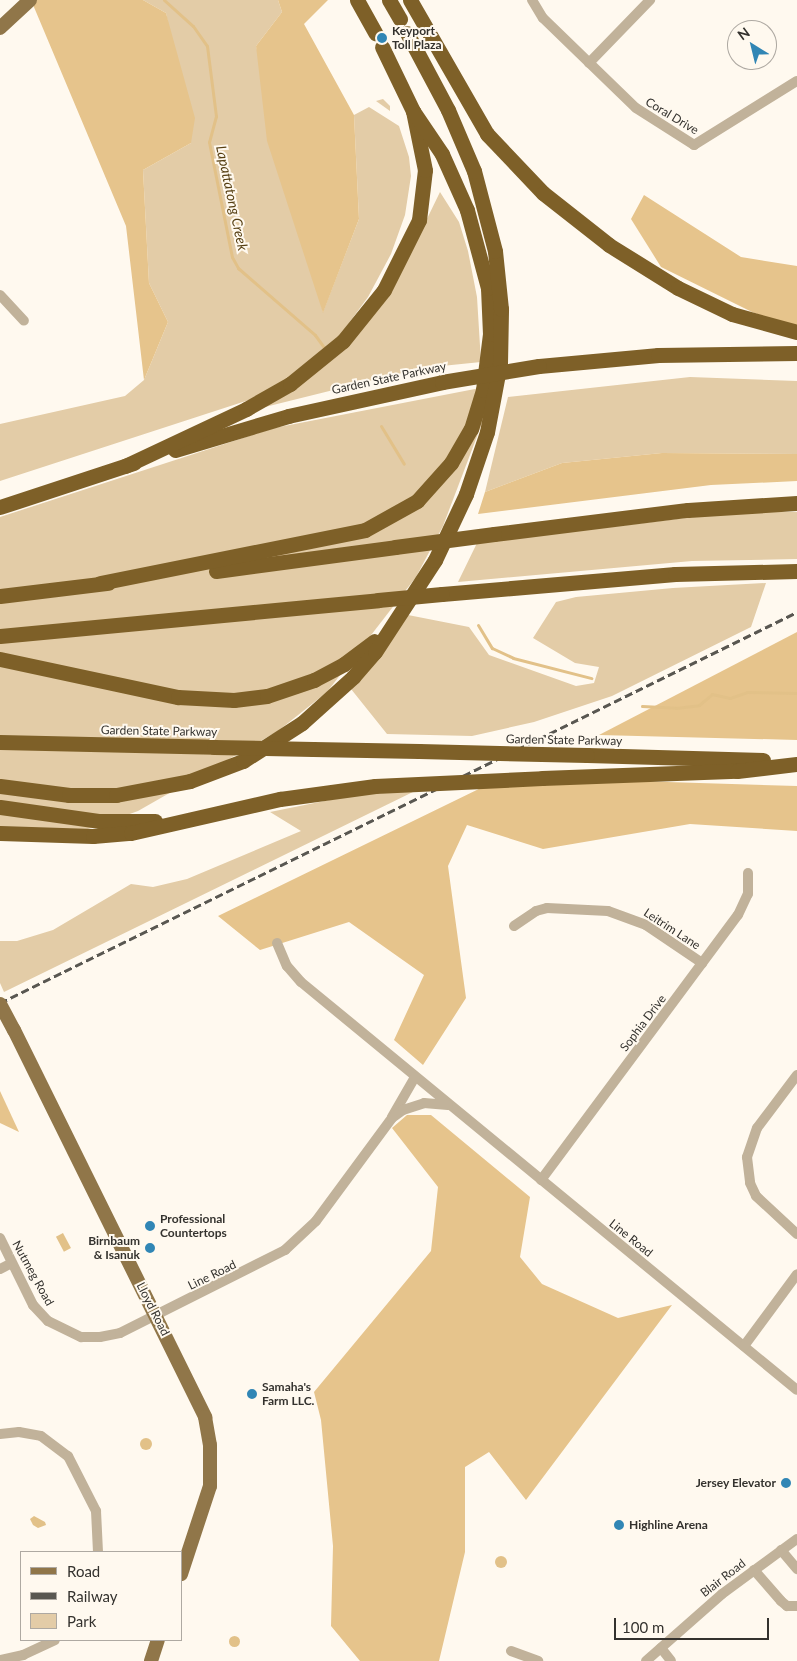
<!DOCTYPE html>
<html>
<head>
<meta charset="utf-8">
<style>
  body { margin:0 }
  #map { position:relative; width:797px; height:1661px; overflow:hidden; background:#fff9ef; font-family:Lato,sans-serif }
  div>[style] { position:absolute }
  .green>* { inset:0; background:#e3cca7 }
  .forest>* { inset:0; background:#e6c48c }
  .water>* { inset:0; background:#e2c188; transform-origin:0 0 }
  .round { border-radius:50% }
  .stream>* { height:3px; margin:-1.5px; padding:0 1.5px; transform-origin:1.5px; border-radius:1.5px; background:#e2c188 }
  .minor>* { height:10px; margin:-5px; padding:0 5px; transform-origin:5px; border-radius:5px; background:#c1b29a }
  .major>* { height:14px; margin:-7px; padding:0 7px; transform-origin:7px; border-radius:7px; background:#907649 }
  .highway>* { height:15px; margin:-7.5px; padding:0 7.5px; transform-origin:7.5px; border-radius:7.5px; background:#7e6028 }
  .rail>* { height:3px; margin-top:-1.5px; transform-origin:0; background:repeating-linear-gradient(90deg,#595751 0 8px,transparent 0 12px) }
  .major-bridge>* { height:14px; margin:-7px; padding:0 7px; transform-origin:7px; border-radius:7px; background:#907649 }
  .highway-bridge>* { height:15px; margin:-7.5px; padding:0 7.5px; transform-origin:7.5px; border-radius:7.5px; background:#7e6028 }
  .dots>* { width:14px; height:14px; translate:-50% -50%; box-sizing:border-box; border:2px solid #fff9ef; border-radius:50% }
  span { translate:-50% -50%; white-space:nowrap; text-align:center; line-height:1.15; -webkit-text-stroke:4px #fff9ef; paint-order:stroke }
  .poi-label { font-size:12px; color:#34322e; font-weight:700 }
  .left { translate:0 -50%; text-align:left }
  .right { translate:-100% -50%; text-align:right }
  .street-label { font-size:12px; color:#34322e }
  .water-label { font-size:14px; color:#563f12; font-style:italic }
  .legend { position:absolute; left:20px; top:1551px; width:162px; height:90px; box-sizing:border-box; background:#fff9ef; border:1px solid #aea9a2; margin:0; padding:6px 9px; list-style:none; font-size:15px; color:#34322e }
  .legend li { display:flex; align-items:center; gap:10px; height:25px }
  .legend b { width:25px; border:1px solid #aea9a2 }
  .north { position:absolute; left:727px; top:20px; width:50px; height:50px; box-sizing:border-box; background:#fff9ef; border:1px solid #aea9a2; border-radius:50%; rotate:324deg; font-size:14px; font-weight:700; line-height:20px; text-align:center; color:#34322e }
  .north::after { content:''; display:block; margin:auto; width:18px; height:22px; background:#3186b5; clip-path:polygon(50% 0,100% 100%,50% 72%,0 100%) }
  .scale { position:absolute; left:614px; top:1618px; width:155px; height:22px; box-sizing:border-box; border:2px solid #34322e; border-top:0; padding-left:6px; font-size:15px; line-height:18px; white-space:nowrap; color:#34322e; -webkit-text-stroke:4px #fff9ef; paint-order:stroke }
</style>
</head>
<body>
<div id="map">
  <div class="green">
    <i style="clip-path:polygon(143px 0,278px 0,282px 12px,256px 46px,323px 312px,359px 219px,354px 115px,369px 107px,399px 126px,409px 157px,411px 176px,405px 215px,391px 254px,368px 297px,335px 342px,294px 375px,252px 399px,0 481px,0 424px,125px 396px,144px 380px,168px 322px,149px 283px,143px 170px,191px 143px,166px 13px)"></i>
    <i style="clip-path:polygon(383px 99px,390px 106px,390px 111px,376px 101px)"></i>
    <i style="clip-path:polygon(440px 192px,459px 222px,468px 251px,477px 297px,481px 362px,422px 368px,265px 407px,364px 326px,390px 295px)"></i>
    <i style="clip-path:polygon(690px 377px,797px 381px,797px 454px,662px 453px,562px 463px,485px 492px,508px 397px)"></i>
    <i style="clip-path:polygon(480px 388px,484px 418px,443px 526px,416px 577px,327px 692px,278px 731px,138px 811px,85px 830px,0 827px,0 517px,274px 428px)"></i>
    <i style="clip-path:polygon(735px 512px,797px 512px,797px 559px,692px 561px,458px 582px,477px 543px)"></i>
    <i style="clip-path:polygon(766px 583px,751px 627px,612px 696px,534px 722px,472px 736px,387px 734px,351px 689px,408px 615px,469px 627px,489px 655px,576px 686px,594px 683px,599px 667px,575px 663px,533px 638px,556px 602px,576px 597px,673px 588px)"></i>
    <i style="clip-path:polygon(417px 790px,4px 992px,0 983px,0 941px,17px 941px,53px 930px,131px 884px,153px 887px,187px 879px,301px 831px,270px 812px,349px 796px)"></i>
  </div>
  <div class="forest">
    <i style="clip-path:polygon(31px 0,143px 0,166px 13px,195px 118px,191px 143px,143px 170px,149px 283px,168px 322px,144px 380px,126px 226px)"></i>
    <i style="clip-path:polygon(278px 0,328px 0,304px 24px,354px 115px,359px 219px,323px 313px,267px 141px,256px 46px,282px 12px)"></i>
    <i style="clip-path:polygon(644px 195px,741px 257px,797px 266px,797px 329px,752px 312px,661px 267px,631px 219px)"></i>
    <i style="clip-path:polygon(662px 453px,797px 454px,797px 481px,711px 485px,478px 514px,485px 492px,562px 463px)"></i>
    <i style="clip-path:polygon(797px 632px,797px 740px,599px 735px)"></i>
    <i style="clip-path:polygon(537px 778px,797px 786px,797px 831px,690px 824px,543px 849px,467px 825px,448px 866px,466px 998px,423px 1065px,394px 1040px,424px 975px,349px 922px,260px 950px,218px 916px,487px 785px)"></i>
    <i style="clip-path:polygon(0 1091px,19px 1132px,0 1123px)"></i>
    <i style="clip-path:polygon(407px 1115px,431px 1115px,530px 1197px,520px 1257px,542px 1284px,618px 1318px,672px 1305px,526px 1500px,489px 1452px,465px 1467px,465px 1552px,439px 1661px,360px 1661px,331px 1626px,333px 1546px,321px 1420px,314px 1392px,431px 1251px,438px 1187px,392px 1128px)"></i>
  </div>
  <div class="water">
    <i style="left:63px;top:1233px;width:17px;height:8px;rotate:62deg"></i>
    <i class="round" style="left:140px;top:1438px;width:12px;height:12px"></i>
    <i style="clip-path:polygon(34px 1516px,45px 1522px,46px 1525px,38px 1528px,33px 1525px,30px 1519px)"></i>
    <i class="round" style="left:495px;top:1556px;width:12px;height:12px"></i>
    <i class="round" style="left:228.5px;top:1635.5px;width:11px;height:11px"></i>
  </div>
  <div class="stream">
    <i style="left:164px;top:0;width:39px;rotate:42deg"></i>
    <i style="left:193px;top:26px;width:24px;rotate:55deg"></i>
    <i style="left:207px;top:46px;width:71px;rotate:82.7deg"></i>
    <i style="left:216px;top:116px;width:27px;rotate:105deg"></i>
    <i style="left:209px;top:142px;width:117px;rotate:78.7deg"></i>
    <i style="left:232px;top:257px;width:13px;rotate:61deg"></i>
    <i style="left:238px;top:268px;width:102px;rotate:41deg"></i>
    <i style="left:315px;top:335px;width:19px;rotate:54deg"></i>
    <i style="left:381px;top:426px;width:44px;rotate:58.8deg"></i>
    <i style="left:478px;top:625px;width:27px;rotate:59deg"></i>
    <i style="left:492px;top:648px;width:23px;rotate:25deg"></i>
    <i style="left:513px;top:658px;width:81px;rotate:14.4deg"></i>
    <i style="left:642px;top:706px;width:34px;rotate:3deg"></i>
    <i style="left:676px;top:708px;width:23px;rotate:-7deg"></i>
    <i style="left:699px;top:705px;width:17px;rotate:-40deg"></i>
    <i style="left:712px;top:694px;width:18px;rotate:13deg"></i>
    <i style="left:730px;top:698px;width:18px;rotate:-19deg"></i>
    <i style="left:747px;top:692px;width:50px;rotate:1.1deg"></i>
  </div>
  <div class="minor">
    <i style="left:532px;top:0;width:21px;rotate:59deg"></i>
    <i style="left:543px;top:18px;width:129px;rotate:44.1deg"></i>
    <i style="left:636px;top:108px;width:69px;rotate:32.5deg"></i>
    <i style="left:694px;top:145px;width:121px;rotate:-31.9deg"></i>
    <i style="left:589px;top:63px;width:88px;rotate:-45.9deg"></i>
    <i style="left:0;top:295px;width:35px;rotate:47deg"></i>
    <i style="left:514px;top:926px;width:27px;rotate:-34deg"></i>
    <i style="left:536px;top:911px;width:11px;rotate:-15deg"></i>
    <i style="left:547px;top:908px;width:61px;rotate:2.8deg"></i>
    <i style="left:608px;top:911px;width:40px;rotate:20.2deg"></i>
    <i style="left:646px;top:925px;width:68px;rotate:34.2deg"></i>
    <i style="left:277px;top:943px;width:25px;rotate:67deg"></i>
    <i style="left:287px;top:966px;width:21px;rotate:49deg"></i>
    <i style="left:301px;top:982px;width:642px;rotate:39.44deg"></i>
    <i style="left:797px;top:1075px;width:66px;rotate:127deg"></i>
    <i style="left:757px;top:1128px;width:31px;rotate:109deg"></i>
    <i style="left:747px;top:1157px;width:26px;rotate:83deg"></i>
    <i style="left:750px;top:1183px;width:14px;rotate:65deg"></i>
    <i style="left:756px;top:1196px;width:56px;rotate:42.8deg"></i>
    <i style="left:392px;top:1117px;width:46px;rotate:-60.1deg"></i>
    <i style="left:541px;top:1180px;width:330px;rotate:-53.4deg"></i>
    <i style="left:738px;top:915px;width:23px;rotate:-65deg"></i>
    <i style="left:748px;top:894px;width:21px;rotate:-90deg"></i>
    <i style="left:0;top:1238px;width:75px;rotate:63.8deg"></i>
    <i style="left:33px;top:1305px;width:22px;rotate:47deg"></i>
    <i style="left:48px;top:1321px;width:37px;rotate:26deg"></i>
    <i style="left:81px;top:1337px;width:19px"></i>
    <i style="left:100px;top:1337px;width:20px;rotate:-11deg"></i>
    <i style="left:120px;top:1333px;width:185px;rotate:-26.7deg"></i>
    <i style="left:285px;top:1250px;width:42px;rotate:-43.1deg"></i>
    <i style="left:316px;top:1221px;width:128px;rotate:-53.6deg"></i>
    <i style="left:392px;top:1118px;width:14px;rotate:-36deg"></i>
    <i style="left:403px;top:1110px;width:22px;rotate:-18deg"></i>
    <i style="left:424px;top:1103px;width:24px;rotate:5deg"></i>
    <i style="left:0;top:1269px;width:13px;rotate:-27deg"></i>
    <i style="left:744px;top:1346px;width:89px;rotate:-53.6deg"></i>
    <i style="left:0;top:1434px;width:19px;rotate:-6deg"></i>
    <i style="left:19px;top:1432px;width:22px;rotate:10deg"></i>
    <i style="left:41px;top:1436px;width:34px;rotate:37deg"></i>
    <i style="left:68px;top:1456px;width:62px;rotate:63deg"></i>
    <i style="left:96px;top:1511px;width:41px;rotate:87.2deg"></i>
    <i style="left:781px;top:1550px;width:25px;rotate:50deg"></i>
    <i style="left:754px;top:1570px;width:41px;rotate:48.9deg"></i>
    <i style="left:781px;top:1601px;width:8px;rotate:40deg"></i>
    <i style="left:787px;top:1606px;width:10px"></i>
    <i style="left:661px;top:1648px;width:16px;rotate:52deg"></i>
    <i style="left:511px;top:1651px;width:29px;rotate:20deg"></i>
    <i style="left:0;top:1660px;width:24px;rotate:-12deg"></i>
    <i style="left:23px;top:1655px;width:35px;rotate:-25deg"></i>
    <i style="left:646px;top:1661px;width:101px;rotate:-41.4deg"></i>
    <i style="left:722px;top:1594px;width:93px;rotate:-36.3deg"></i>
  </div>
  <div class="major">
    <i style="left:0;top:28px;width:41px;rotate:-43deg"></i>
    <i style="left:14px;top:1030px;width:432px;rotate:63.7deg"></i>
    <i style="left:205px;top:1417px;width:28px;rotate:80deg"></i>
    <i style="left:210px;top:1445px;width:41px;rotate:90deg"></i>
    <i style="left:210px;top:1486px;width:93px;rotate:108.2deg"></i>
    <i style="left:151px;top:1661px;width:22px;rotate:-72deg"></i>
  </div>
  <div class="highway">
    <i style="left:357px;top:0;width:38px;rotate:61deg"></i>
    <i style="left:389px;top:0;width:22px;rotate:60deg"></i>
    <i style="left:410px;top:0;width:155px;rotate:60.1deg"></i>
    <i style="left:487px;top:134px;width:81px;rotate:46.5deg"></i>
    <i style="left:543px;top:193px;width:84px;rotate:38.2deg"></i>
    <i style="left:609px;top:245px;width:81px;rotate:31.9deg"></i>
    <i style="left:678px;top:288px;width:60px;rotate:25.7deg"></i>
    <i style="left:732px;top:314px;width:67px;rotate:15.5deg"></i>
    <i style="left:539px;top:366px;width:120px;rotate:-5.3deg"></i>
    <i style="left:658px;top:355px;width:139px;rotate:-0.8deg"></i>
    <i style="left:175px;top:450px;width:118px;rotate:-16.7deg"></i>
    <i style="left:288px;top:416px;width:158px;rotate:-12.4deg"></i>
    <i style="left:125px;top:466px;width:134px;rotate:-25.2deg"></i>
    <i style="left:246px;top:409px;width:51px;rotate:-29.6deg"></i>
    <i style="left:290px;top:384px;width:68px;rotate:-39.1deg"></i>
    <i style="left:343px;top:341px;width:65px;rotate:-51.2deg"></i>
    <i style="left:384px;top:290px;width:78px;rotate:-63.4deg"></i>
    <i style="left:419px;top:220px;width:50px;rotate:-83.2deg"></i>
    <i style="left:425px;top:170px;width:60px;rotate:-101.5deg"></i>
    <i style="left:413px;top:111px;width:71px;rotate:-115.8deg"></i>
    <i style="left:0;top:507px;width:141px;rotate:-18.2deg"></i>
    <i style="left:494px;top:534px;width:195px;rotate:-7.1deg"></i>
    <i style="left:688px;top:510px;width:109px;rotate:-3.7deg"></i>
    <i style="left:216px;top:571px;width:181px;rotate:-7.6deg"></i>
    <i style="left:100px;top:583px;width:270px;rotate:-11.3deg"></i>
    <i style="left:365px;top:530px;width:60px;rotate:-29.1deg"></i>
    <i style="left:417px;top:501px;width:51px;rotate:-48.2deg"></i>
    <i style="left:451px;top:463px;width:39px;rotate:-60deg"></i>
    <i style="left:471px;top:429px;width:41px;rotate:-72.9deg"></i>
    <i style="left:483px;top:390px;width:56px;rotate:-82.9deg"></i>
    <i style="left:490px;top:334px;width:46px;rotate:-92.5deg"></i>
    <i style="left:488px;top:288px;width:81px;rotate:-105.1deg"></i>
    <i style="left:467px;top:210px;width:61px;rotate:-114.1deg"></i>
    <i style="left:442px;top:154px;width:52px;rotate:-124deg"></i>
    <i style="left:442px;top:594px;width:234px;rotate:-4.9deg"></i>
    <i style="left:675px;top:574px;width:122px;rotate:-1.4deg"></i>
    <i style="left:0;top:596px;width:109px;rotate:-6.9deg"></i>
    <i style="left:0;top:636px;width:380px;rotate:-5.4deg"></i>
    <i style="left:0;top:659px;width:182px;rotate:12.1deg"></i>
    <i style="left:178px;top:697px;width:56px;rotate:3.1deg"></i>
    <i style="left:234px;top:700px;width:33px;rotate:-7deg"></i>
    <i style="left:267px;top:696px;width:50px;rotate:-18.8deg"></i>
    <i style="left:314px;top:680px;width:34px;rotate:-28deg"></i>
    <i style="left:344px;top:664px;width:38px;rotate:-37deg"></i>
    <i style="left:0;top:742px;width:214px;rotate:1.3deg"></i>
    <i style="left:313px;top:749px;width:106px;rotate:1.1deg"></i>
    <i style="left:587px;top:755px;width:176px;rotate:1.6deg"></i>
    <i style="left:542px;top:778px;width:195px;rotate:-2.1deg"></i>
    <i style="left:737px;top:771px;width:60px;rotate:-6.7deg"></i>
    <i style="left:0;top:786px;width:70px;rotate:7.4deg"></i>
    <i style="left:69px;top:795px;width:47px"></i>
    <i style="left:116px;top:795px;width:75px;rotate:-10.7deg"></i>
    <i style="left:190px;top:781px;width:57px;rotate:-20.7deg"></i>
    <i style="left:243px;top:761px;width:70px;rotate:-32.8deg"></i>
    <i style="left:302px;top:723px;width:69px;rotate:-42deg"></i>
    <i style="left:353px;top:677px;width:33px;rotate:-49deg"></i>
    <i style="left:375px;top:652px;width:110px;rotate:-56.9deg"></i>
    <i style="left:435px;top:560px;width:73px;rotate:-64.8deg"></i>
    <i style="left:466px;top:494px;width:65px;rotate:-71.3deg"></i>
    <i style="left:487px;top:432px;width:70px;rotate:-79.3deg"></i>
    <i style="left:500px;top:363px;width:54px;rotate:-88.9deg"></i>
    <i style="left:501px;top:309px;width:58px;rotate:-95.9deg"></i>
    <i style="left:495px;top:251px;width:83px;rotate:-104.7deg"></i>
    <i style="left:474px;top:171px;width:66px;rotate:-113.1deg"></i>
    <i style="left:448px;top:110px;width:87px;rotate:-118deg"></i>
    <i style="left:0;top:807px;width:101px;rotate:8deg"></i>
    <i style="left:100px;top:821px;width:55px"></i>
    <i style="left:0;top:833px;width:93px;rotate:1.8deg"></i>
    <i style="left:93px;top:836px;width:38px;rotate:-5deg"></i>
    <i style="left:131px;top:833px;width:153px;rotate:-12.9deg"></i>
    <i style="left:280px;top:799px;width:96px;rotate:-7.8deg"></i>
  </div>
  <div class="rail">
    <i style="left:0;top:1003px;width:888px;rotate:-26.13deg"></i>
  </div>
  <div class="major-bridge">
    <i style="left:0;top:1004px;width:30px;rotate:62deg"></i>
  </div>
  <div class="highway-bridge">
    <i style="left:442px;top:382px;width:98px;rotate:-9.4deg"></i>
    <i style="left:395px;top:547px;width:100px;rotate:-7.5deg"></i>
    <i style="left:378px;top:600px;width:64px;rotate:-5.4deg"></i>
    <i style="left:214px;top:747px;width:99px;rotate:1.2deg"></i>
    <i style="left:419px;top:751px;width:168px;rotate:1.4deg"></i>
    <i style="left:375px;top:786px;width:167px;rotate:-2.7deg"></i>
  </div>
  <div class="dots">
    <i style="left:382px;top:38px;background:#3186b5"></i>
    <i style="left:150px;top:1226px;background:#3186b5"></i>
    <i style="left:150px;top:1248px;background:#3186b5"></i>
    <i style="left:252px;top:1394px;background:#3186b5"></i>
    <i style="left:786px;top:1483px;background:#3186b5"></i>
    <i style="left:619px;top:1525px;background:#3186b5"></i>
  </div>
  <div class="poi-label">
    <span class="left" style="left:392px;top:38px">Keyport<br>Toll Plaza</span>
    <span class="left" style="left:160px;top:1226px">Professional<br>Countertops</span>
    <span class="right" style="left:140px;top:1248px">Birnbaum<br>&amp; Isanuk</span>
    <span class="left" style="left:262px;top:1394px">Samaha's<br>Farm LLC.</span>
    <span class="right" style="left:776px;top:1483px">Jersey Elevator</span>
    <span class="left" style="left:629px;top:1525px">Highline Arena</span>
  </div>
  <div class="street-label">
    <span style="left:672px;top:116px;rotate:31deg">Coral Drive</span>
    <span style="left:389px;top:378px;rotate:-12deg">Garden State Parkway</span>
    <span style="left:159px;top:731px;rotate:1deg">Garden State Parkway</span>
    <span style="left:564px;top:740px;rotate:1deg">Garden State Parkway</span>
    <span style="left:672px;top:929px;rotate:33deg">Leitrim Lane</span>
    <span style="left:643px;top:1023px;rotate:-53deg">Sophia Drive</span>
    <span style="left:631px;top:1238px;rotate:39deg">Line Road</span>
    <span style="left:33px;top:1273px;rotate:61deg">Nutmeg Road</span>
    <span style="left:212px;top:1275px;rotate:-26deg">Line Road</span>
    <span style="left:153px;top:1309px;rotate:63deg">Lloyd Road</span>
    <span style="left:723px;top:1578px;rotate:-38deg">Blair Road</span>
  </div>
  <div class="water-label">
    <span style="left:232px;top:198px;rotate:78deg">Lapattatong Creek</span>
  </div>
  <ul class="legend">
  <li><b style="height:6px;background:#907649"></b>Road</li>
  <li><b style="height:6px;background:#595751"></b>Railway</li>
  <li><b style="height:14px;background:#e3cca7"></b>Park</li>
  </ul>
  <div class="north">N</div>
  <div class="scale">100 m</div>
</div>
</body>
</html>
